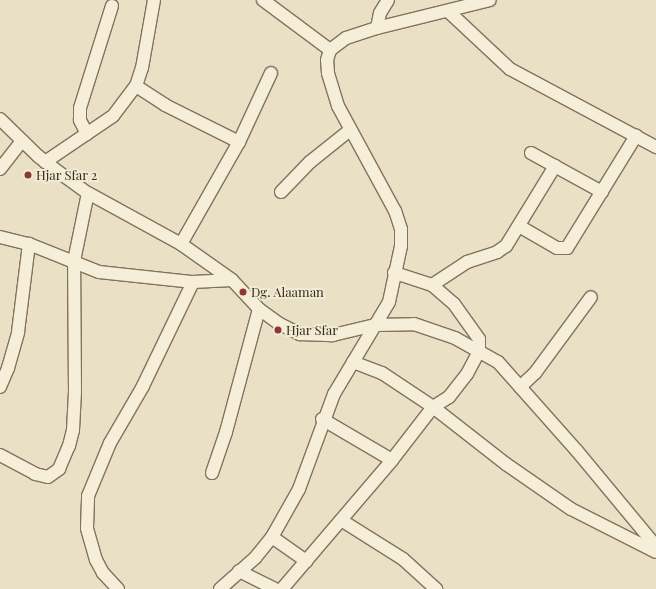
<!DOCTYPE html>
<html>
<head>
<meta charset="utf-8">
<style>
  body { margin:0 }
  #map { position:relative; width:656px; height:589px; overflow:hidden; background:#e9e0c6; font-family:"Playfair Display",serif }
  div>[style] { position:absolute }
  .roads { filter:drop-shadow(1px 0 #82735e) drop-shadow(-1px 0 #82735e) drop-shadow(0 1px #82735e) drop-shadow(0 -1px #82735e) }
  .minor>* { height:12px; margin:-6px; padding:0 6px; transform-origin:6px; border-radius:6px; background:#f5eed8 }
  .dots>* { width:11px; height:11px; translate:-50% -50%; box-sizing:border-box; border:2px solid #f1ebd4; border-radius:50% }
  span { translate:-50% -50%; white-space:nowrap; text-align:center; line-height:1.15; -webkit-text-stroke:4px #f1ebd4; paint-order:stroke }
  .poi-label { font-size:13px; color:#342b20 }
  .left { translate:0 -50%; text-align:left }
</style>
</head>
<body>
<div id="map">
  <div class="roads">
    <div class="minor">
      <i style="left:263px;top:0;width:84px;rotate:36.7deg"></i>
      <i style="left:448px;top:11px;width:85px;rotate:43.1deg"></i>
      <i style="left:510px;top:69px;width:166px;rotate:28.1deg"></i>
      <i style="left:377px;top:28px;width:15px;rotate:-79deg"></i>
      <i style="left:380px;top:13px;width:15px;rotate:-58deg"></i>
      <i style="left:136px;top:86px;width:35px;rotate:33deg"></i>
      <i style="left:165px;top:105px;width:83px;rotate:26.6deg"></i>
      <i style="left:0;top:119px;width:53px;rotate:44.2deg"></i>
      <i style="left:38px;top:156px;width:28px;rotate:38deg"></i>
      <i style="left:60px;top:173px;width:34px;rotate:36deg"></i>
      <i style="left:88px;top:193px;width:106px;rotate:28.7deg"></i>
      <i style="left:181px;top:244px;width:62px;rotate:35.2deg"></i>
      <i style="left:232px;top:280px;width:40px;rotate:47deg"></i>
      <i style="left:259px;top:309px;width:24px;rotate:36deg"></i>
      <i style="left:278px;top:323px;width:25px;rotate:27deg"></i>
      <i style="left:300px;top:334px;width:33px;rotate:2deg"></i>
      <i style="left:333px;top:335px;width:43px;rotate:-13.4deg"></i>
      <i style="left:375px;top:325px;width:39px;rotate:-1deg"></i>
      <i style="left:414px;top:324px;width:43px;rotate:18.9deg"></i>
      <i style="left:455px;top:338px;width:49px;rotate:29.2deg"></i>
      <i style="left:498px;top:362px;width:119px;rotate:48.4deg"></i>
      <i style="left:577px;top:451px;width:124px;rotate:50.3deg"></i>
      <i style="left:87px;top:134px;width:16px;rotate:-117deg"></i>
      <i style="left:80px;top:120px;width:12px;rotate:-90deg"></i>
      <i style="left:80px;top:108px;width:107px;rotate:-72.6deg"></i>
      <i style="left:531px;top:153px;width:81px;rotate:28.8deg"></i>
      <i style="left:45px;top:162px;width:82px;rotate:-34.1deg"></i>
      <i style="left:113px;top:116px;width:38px;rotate:-53deg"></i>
      <i style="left:136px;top:86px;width:19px;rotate:-72deg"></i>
      <i style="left:142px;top:68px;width:69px;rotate:-80deg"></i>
      <i style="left:0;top:169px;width:36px;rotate:-52deg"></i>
      <i style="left:281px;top:192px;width:42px;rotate:-46deg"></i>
      <i style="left:310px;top:162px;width:51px;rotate:-38.7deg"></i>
      <i style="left:519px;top:226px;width:44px;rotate:30.1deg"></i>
      <i style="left:557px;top:248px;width:10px"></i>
      <i style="left:567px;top:248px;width:132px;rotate:-58.4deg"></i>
      <i style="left:0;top:237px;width:30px;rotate:14deg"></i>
      <i style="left:29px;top:244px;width:75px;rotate:21.8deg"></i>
      <i style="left:99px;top:272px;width:95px;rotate:6.1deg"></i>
      <i style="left:193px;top:282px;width:39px;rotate:-3deg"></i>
      <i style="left:181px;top:244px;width:117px;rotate:-60.4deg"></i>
      <i style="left:239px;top:142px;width:76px;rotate:-65.1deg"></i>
      <i style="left:432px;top:285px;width:42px;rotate:-33.3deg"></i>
      <i style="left:467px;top:262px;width:32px;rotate:-18deg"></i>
      <i style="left:497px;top:252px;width:11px;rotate:-34deg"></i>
      <i style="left:506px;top:246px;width:94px;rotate:-58.5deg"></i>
      <i style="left:353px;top:362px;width:31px;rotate:21deg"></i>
      <i style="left:382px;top:373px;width:61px;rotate:33.7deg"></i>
      <i style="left:433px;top:407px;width:93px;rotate:38deg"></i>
      <i style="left:506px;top:464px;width:79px;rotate:34.7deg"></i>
      <i style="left:571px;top:509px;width:95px;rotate:26.8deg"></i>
      <i style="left:0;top:387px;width:21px;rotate:-67deg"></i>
      <i style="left:8px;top:368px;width:37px;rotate:-74deg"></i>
      <i style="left:18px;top:332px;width:89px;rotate:-82.9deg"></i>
      <i style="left:520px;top:387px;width:21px;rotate:-43deg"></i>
      <i style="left:535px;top:373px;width:94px;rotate:-53.6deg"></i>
      <i style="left:322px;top:419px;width:81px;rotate:30.4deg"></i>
      <i style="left:0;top:455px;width:40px;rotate:28deg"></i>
      <i style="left:35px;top:474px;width:13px;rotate:13deg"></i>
      <i style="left:48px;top:477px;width:14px;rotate:-36deg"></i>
      <i style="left:59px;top:469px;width:25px;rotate:-67deg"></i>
      <i style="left:69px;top:446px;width:16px;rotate:-76deg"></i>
      <i style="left:73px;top:430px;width:38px;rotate:-87deg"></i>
      <i style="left:75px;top:392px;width:131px;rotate:-90.4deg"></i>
      <i style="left:74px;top:261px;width:69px;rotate:-78.4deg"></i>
      <i style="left:212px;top:473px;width:43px;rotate:-71.1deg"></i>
      <i style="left:226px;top:432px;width:127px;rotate:-75deg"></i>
      <i style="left:341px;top:520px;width:73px;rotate:32.2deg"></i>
      <i style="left:403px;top:559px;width:45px;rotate:42.3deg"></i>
      <i style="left:272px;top:537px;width:42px;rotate:35.2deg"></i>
      <i style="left:239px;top:571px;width:40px;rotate:26.6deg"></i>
      <i style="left:118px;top:589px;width:22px;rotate:-133deg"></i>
      <i style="left:103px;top:573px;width:15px;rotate:-118deg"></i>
      <i style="left:96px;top:560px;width:33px;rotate:-106deg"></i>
      <i style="left:87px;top:528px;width:32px;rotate:-88deg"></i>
      <i style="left:88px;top:496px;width:57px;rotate:-67.5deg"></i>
      <i style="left:110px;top:443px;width:66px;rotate:-59.9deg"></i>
      <i style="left:143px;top:386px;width:115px;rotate:-64.3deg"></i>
      <i style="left:220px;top:589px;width:47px;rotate:-41.5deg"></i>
      <i style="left:255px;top:558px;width:27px;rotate:-51deg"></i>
      <i style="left:272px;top:537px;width:55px;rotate:-60.6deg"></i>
      <i style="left:299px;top:489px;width:101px;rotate:-69.8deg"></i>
      <i style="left:334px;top:394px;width:107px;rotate:-59.1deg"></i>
      <i style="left:389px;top:302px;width:57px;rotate:-77.9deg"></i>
      <i style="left:401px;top:246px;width:17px;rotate:-90deg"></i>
      <i style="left:401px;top:229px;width:19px;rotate:-108deg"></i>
      <i style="left:395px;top:211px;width:119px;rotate:-118.5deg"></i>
      <i style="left:338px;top:106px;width:34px;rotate:-107deg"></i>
      <i style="left:328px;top:73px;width:13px;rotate:-94deg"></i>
      <i style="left:327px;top:60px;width:10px;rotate:-73deg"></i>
      <i style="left:330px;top:50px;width:20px;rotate:-37deg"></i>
      <i style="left:346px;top:38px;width:33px;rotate:-18deg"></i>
      <i style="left:377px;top:28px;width:116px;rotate:-13.9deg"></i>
      <i style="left:282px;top:589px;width:170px;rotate:-49.5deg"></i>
      <i style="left:392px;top:460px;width:67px;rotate:-52.3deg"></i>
      <i style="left:433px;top:407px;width:19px;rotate:-32deg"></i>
      <i style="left:449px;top:397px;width:29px;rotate:-52deg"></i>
      <i style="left:467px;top:374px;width:26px;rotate:-62deg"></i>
      <i style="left:479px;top:351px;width:12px;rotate:-90deg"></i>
      <i style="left:479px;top:339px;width:43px;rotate:-125.5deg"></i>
      <i style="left:454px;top:304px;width:29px;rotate:-139deg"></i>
      <i style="left:432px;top:285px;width:40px;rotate:-162deg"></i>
    </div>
  </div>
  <div class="dots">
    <i style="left:28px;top:175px;background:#8a3935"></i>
    <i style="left:243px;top:292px;background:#8a3935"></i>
    <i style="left:278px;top:330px;background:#8a3935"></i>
  </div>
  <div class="poi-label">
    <span class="left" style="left:36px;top:175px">Hjar Sfar 2</span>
    <span class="left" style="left:251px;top:292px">Dg. Alaaman</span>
    <span class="left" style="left:286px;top:330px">Hjar Sfar</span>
  </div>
</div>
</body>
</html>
